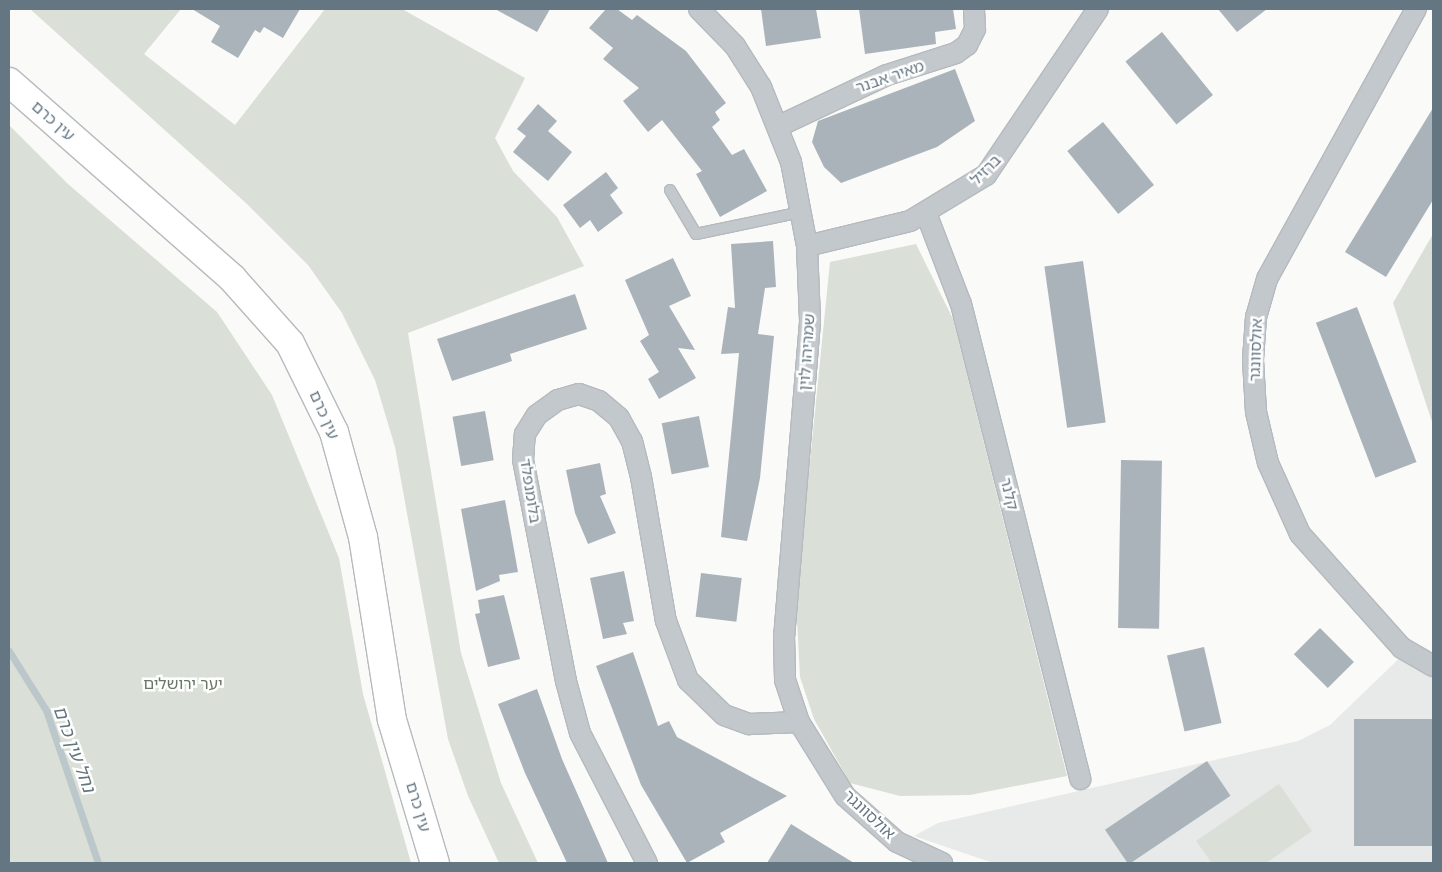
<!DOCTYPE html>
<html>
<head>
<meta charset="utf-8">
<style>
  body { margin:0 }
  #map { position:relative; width:1442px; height:872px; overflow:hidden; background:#fafaf8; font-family:"Fira Sans","Noto Sans Hebrew",sans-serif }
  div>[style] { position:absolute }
  .built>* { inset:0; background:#e8e9e9 }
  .green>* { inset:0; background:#dadfd7 }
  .stream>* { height:7px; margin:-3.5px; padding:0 3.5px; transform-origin:3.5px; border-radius:3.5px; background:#bbc7cb }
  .building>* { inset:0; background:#aab3b9; transform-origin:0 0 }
  .roads { filter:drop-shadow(1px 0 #b5babe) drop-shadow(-1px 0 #b5babe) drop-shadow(0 1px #b5babe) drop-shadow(0 -1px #b5babe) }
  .service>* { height:10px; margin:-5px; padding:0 5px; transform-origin:5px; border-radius:5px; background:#c3c8cc }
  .minor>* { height:20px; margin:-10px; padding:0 10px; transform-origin:10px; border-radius:10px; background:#c3c8cc }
  .primary>* { height:28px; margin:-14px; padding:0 14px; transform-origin:14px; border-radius:14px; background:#fff }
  span { translate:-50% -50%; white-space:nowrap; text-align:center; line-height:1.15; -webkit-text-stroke:5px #fff; paint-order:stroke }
  .street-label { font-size:16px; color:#657683 }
  .park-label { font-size:16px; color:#687a64 }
  .water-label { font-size:18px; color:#60757c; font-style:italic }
  .frame { position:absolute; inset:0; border:10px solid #657683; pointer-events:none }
</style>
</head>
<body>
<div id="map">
  <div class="built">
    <i style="clip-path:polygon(1409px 649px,1433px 667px,1433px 863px,993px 863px,914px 836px,938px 823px,1298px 741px,1330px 725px)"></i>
  </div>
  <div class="green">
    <i style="clip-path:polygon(30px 9px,181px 9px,144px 54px,235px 125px,325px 9px,402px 9px,525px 78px,495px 138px,513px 171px,557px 217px,584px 266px,408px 333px,461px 653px,501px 783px,538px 863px,499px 863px,468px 796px,448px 739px,395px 447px,375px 380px,342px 313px,308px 265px,247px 204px)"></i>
    <i style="clip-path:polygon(9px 125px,68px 184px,217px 312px,272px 395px,339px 558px,363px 694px,411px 863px,9px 863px)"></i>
    <i style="clip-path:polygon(1433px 234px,1433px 425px,1393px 303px)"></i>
    <i style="clip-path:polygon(916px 244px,953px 319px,1067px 776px,970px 795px,900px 796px,850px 783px,814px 719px,800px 677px,796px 601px,830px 262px)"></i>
    <i style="clip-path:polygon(1279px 784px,1312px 831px,1266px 863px,1212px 863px,1196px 841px)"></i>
  </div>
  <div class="stream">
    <i style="left:9px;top:651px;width:70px;rotate:57.9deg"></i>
    <i style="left:46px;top:710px;width:162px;rotate:71.2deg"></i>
  </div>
  <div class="building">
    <i style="clip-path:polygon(192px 9px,300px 9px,283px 38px,264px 27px,260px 33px,255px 30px,238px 58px,211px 42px,220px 26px)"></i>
    <i style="clip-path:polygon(495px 9px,550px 9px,537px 32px)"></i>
    <i style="clip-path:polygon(606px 9px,617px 9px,632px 20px,637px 15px,686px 51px,726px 103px,715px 112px,720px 120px,712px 127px,732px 155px,744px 149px,767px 191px,720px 217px,696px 174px,702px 171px,662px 120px,648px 132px,623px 101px,639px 88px,603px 59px,613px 48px,589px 28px)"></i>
    <i style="clip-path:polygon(761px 9px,816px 9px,821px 38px,766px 46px)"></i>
    <i style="clip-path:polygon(859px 9px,953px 9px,956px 29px,935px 32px,936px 44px,865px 54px)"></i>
    <i style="clip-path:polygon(1218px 9px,1267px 9px,1237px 32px)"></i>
    <i style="left:1162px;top:32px;width:81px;height:47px;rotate:51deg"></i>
    <i style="clip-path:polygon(955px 69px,975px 121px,937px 147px,841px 183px,824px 167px,812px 142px,818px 121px)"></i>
    <i style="clip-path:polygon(538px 104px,557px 121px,548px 131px,572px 152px,548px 181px,513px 152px,526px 136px,517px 129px)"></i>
    <i style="clip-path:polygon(1433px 108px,1433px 200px,1386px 277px,1345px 252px)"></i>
    <i style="left:1103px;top:122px;width:81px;height:46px;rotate:51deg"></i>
    <i style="clip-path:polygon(606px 172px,618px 188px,610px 195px,623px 213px,598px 232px,590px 220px,580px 228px,563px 205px)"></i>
    <i style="clip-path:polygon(773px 241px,776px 287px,765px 288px,758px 334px,774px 336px,760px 478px,747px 541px,721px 537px,739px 353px,721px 354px,728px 307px,735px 308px,731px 244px)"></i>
    <i style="clip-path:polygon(673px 258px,691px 296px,669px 306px,695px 350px,678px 348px,696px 378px,659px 399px,648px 379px,659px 372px,640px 341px,649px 335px,625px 280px)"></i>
    <i style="left:1083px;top:261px;width:163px;height:39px;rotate:82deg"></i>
    <i style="clip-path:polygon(575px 294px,587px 329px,510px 354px,512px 361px,452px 381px,437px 339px)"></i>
    <i style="left:1357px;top:307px;width:166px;height:44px;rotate:69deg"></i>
    <i style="left:485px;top:411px;width:50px;height:33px;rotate:80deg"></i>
    <i style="left:699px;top:416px;width:52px;height:38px;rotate:79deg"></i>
    <i style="left:1121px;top:460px;width:41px;height:168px;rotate:1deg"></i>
    <i style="clip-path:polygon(600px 463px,606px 494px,600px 496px,616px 533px,588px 544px,575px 513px,566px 470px)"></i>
    <i style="clip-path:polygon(505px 500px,518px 572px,499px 575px,500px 581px,476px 591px,461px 509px)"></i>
    <i style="clip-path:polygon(624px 571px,634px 621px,623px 623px,627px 634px,603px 639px,590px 578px)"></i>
    <i style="left:701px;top:573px;width:41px;height:44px;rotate:7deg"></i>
    <i style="clip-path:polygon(504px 595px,520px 659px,488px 667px,475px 614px,480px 613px,478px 600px)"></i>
    <i style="left:1320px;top:628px;width:48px;height:37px;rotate:45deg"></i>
    <i style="left:1204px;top:647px;width:78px;height:38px;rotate:77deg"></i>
    <i style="clip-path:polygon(633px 652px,658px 726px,669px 721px,677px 737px,787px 796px,720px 833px,725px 842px,687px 863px,641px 785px,596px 666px)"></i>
    <i style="clip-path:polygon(537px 689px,562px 759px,608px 863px,567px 863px,525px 773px,498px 704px)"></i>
    <i style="left:1433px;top:719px;width:127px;height:79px;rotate:90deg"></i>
    <i style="left:1207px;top:761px;width:42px;height:123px;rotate:56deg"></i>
    <i style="clip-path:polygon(791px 824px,823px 844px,854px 863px,767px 863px)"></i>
  </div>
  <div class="roads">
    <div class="service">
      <i style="left:670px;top:190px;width:51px;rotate:59.4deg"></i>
      <i style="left:696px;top:234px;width:107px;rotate:-11.8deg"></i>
    </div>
    <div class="minor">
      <i style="left:699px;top:9px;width:52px;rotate:45.8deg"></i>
      <i style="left:735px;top:46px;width:49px;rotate:57.6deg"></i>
      <i style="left:761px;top:87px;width:81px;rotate:68.2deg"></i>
      <i style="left:791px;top:162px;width:86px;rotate:79.2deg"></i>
      <i style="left:807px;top:246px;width:76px;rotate:87.7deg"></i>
      <i style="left:810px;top:322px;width:314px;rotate:94.7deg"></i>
      <i style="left:784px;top:635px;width:45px;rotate:88.7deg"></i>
      <i style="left:785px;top:680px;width:44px;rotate:71.6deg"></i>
      <i style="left:799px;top:722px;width:87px;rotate:58.1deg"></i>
      <i style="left:845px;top:796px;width:69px;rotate:41.5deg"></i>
      <i style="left:897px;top:842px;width:50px;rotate:25deg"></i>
      <i style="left:1416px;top:9px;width:308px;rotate:118.9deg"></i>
      <i style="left:1267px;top:279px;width:40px;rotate:106deg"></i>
      <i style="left:1256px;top:317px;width:43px;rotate:94deg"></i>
      <i style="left:1253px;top:360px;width:52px;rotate:86.7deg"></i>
      <i style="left:1256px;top:412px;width:52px;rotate:76.8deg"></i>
      <i style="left:1268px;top:463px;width:78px;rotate:65.7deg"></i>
      <i style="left:1300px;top:534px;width:153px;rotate:48.2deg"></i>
      <i style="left:1402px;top:648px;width:36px;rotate:30deg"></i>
      <i style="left:779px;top:126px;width:119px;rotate:-25.3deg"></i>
      <i style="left:887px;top:75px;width:72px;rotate:-17.7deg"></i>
      <i style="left:956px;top:53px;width:14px;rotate:-36deg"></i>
      <i style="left:967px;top:45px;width:18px;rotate:-63deg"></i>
      <i style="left:975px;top:29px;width:20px;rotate:-93deg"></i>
      <i style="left:926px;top:213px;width:97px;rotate:69deg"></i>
      <i style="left:961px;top:304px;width:490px;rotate:75.9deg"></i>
      <i style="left:807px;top:246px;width:106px;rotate:-13.6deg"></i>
      <i style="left:910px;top:221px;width:89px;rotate:-31.2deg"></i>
      <i style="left:986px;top:175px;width:200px;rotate:-56deg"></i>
      <i style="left:647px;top:863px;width:146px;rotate:-117.3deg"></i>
      <i style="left:580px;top:733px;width:54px;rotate:-105.1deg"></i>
      <i style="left:566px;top:681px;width:225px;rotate:-101deg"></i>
      <i style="left:523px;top:460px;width:26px;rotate:-86deg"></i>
      <i style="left:525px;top:434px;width:22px;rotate:-58deg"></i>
      <i style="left:537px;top:415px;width:26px;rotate:-36deg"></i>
      <i style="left:558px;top:400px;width:22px;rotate:-16deg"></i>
      <i style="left:579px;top:394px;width:21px;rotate:19deg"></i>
      <i style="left:599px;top:401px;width:26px;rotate:40deg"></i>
      <i style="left:619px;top:418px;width:26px;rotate:61deg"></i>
      <i style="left:632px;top:441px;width:37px;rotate:76deg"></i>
      <i style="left:641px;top:477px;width:146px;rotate:80.2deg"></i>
      <i style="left:666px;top:621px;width:63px;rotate:69.6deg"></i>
      <i style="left:688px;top:680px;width:50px;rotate:44.2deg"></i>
      <i style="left:724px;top:715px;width:27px;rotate:20deg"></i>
      <i style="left:749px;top:724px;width:50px;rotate:-2.3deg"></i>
    </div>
    <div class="primary">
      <i style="left:9px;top:82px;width:297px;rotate:41.3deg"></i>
      <i style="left:232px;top:278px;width:87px;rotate:48.3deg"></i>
      <i style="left:290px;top:343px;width:99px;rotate:63.7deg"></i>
      <i style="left:334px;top:432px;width:109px;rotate:74.6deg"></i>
      <i style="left:363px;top:537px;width:185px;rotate:81deg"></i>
      <i style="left:392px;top:720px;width:149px;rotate:73.3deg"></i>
    </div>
  </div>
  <div class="street-label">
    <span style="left:890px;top:77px;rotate:-19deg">מאיר אבנר</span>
    <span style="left:53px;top:121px;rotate:41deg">עין כרם</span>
    <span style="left:986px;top:170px;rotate:-45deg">ברזיל</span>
    <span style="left:1256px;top:350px;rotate:-88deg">אולסוונגר</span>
    <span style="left:807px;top:352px;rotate:-86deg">שמריהו לוין</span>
    <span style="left:324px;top:415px;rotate:66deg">עין כרם</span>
    <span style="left:530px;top:491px;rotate:81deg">בלומנפלד</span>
    <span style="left:1009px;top:494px;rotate:76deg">קלנר</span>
    <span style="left:418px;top:807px;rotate:73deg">עין כרם</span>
    <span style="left:869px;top:815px;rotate:43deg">אולסוונגר</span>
  </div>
  <div class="park-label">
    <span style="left:183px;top:684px">יער ירושלים</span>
  </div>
  <div class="water-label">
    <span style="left:74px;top:749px;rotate:70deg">נחל עין כרם</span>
  </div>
  <div class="frame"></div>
</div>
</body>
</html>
